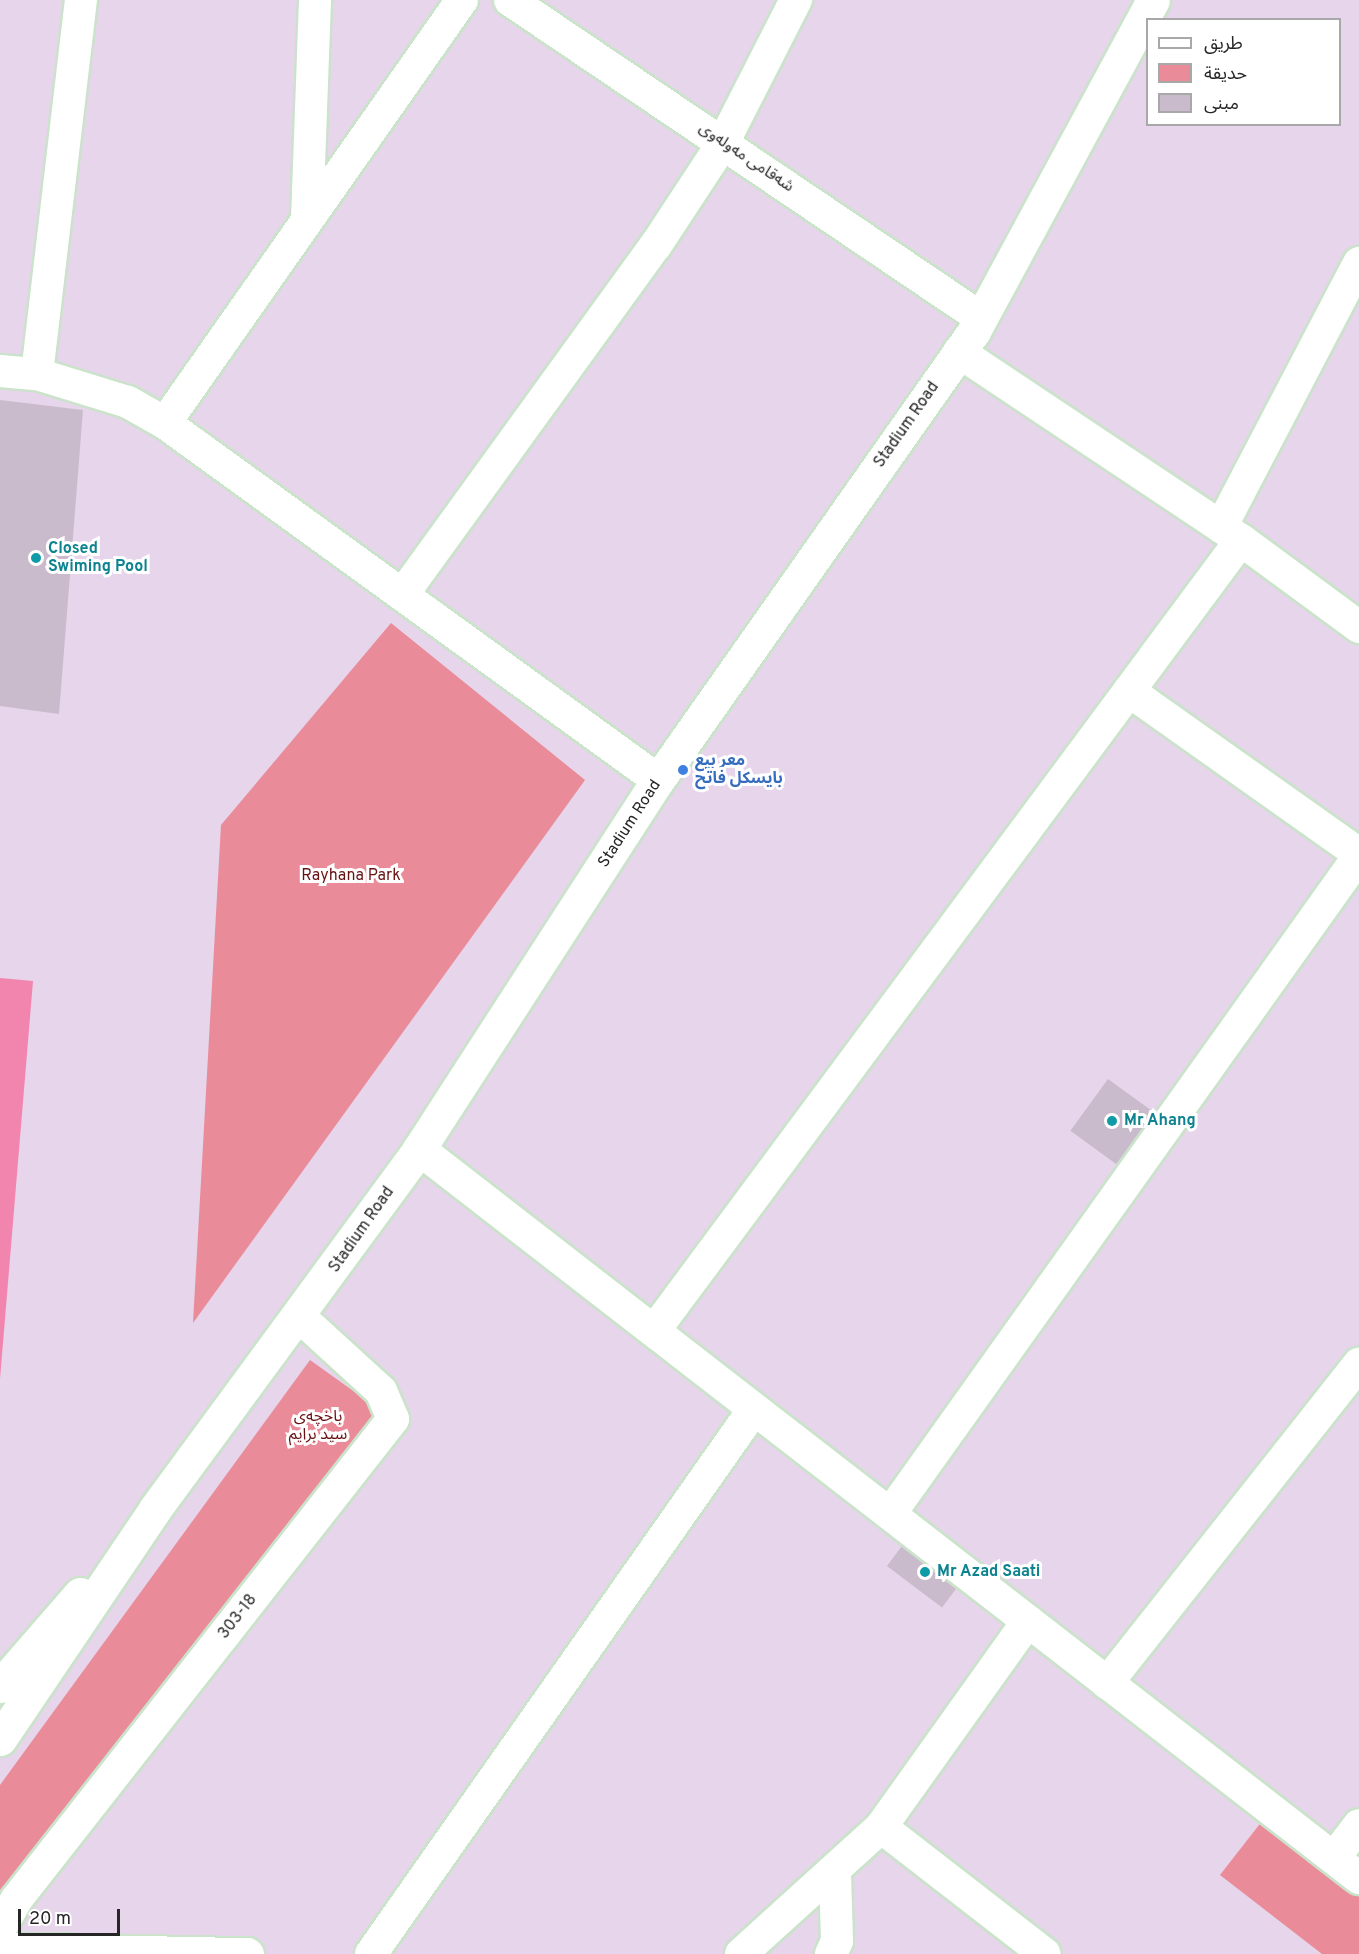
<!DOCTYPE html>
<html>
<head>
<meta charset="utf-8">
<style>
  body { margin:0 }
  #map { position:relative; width:1359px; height:1954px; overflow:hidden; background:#e6d5eb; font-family:Overpass,"Noto Sans Arabic",sans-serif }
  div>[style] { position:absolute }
  .green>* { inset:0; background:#e98b98 }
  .pitch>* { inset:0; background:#f285ae }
  .building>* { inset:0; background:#cabbcc; transform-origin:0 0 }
  .roads { filter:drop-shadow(2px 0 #cbe2cb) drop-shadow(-2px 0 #cbe2cb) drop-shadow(0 2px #cbe2cb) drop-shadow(0 -2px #cbe2cb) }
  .street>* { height:32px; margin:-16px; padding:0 16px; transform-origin:16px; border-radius:16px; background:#fff }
  .secondary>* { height:33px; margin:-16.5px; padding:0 16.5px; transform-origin:16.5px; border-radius:16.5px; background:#fff }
  .dots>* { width:16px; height:16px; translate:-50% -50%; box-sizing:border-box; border:3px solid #fff; border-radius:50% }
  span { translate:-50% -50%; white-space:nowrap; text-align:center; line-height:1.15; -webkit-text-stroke:6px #fff; paint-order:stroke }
  .street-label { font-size:16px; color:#262626 }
  .culture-label { font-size:16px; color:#0d838f; font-weight:700 }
  .left { translate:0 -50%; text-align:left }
  .shop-label { font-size:16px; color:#366cbe; font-weight:700 }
  .park-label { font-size:16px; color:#681112 }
  .legend { position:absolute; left:1146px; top:18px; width:195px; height:108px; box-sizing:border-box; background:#fff; border:2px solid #a8a8a8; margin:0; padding:8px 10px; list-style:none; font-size:18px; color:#262626 }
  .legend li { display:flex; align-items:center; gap:12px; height:30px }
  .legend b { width:30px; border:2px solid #a8a8a8 }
  .scale { position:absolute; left:18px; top:1909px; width:102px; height:27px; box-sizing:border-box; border:3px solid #262626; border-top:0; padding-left:8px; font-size:18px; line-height:21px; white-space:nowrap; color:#262626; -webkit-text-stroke:4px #fff; paint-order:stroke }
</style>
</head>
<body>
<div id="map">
  <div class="green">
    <i style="clip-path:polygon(391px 623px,585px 780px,193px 1323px,221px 825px)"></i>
    <i style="clip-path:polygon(310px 1360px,384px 1413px,0 1911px,0 1785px)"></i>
    <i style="clip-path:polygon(1266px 1816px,1359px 1883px,1359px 1954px,1322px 1954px,1220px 1875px)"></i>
  </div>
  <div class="pitch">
    <i style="clip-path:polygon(0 978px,33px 981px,0 1379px)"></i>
  </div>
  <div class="building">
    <i style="clip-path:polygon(0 400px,83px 410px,59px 714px,0 706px)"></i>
    <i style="left:1108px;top:1079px;width:57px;height:64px;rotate:36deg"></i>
    <i style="left:908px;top:1538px;width:69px;height:35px;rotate:37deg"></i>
  </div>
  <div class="roads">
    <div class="street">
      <i style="left:510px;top:0;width:568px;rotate:34.03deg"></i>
      <i style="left:307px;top:219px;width:219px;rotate:-87.9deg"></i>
      <i style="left:959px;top:352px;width:339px;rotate:33.7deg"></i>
      <i style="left:1241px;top:540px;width:147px;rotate:36.4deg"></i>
      <i style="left:0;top:371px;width:37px;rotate:5deg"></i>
      <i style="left:37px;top:374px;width:95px;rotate:17.1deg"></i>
      <i style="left:128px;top:402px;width:43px;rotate:29.6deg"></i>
      <i style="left:165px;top:423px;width:609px;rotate:35.91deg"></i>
      <i style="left:37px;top:374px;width:377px;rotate:-83.3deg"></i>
      <i style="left:165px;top:423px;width:517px;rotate:-54.93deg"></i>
      <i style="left:1221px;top:527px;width:298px;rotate:-62.4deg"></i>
      <i style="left:403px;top:594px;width:431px;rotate:-54.1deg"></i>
      <i style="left:656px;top:245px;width:122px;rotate:-56.7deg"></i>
      <i style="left:723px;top:143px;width:161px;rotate:-63deg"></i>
      <i style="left:1129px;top:691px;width:282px;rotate:35.3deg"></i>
      <i style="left:419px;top:1149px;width:1190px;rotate:37.79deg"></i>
      <i style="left:654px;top:1331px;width:985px;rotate:-53.42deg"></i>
      <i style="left:890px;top:1514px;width:808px;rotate:-54.52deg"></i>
      <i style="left:1107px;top:1683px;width:407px;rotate:-51.7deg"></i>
      <i style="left:881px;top:1827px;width:207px;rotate:37.8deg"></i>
      <i style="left:1334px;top:1858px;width:41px;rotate:-52.9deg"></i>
      <i style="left:0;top:1929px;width:33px;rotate:-61deg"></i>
      <i style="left:16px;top:1900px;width:611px;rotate:-51.91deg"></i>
      <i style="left:393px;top:1419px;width:30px;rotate:-113deg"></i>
      <i style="left:381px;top:1391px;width:110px;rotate:-137.6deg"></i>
      <i style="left:0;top:1949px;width:248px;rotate:1.2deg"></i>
      <i style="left:371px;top:1954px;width:666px;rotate:-54.9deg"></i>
      <i style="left:741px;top:1954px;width:189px;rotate:-42.2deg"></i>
      <i style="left:881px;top:1827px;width:253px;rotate:-54.5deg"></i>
      <i style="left:831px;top:1954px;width:14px;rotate:-65deg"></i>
      <i style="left:837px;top:1941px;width:69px;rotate:-91.7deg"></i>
    </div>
    <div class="secondary">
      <i style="left:0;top:1686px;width:122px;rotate:-49deg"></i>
      <i style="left:0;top:1739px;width:277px;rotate:-56deg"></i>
      <i style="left:155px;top:1509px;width:446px;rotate:-53.7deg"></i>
      <i style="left:419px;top:1149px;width:440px;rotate:-57.1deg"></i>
      <i style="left:658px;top:780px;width:549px;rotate:-54.86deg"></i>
      <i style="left:974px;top:331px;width:376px;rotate:-61.6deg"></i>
    </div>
  </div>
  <div class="dots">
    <i style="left:36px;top:558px;background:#0f9aa8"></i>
    <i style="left:683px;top:770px;background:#3f7fe0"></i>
    <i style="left:1112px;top:1121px;background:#0f9aa8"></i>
    <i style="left:925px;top:1572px;background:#0f9aa8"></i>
  </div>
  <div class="street-label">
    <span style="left:746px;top:158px;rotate:34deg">شه‌قامی مه‌وله‌وی</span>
    <span style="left:907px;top:425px;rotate:-55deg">Stadium Road</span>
    <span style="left:630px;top:824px;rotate:-57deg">Stadium Road</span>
    <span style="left:362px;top:1230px;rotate:-55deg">Stadium Road</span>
    <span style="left:238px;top:1617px;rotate:-52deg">303-18</span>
  </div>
  <div class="culture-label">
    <span class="left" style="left:48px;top:558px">Closed<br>Swiming Pool</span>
    <span class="left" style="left:1124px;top:1121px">Mr Ahang</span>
    <span class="left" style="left:937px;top:1572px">Mr Azad Saati</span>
  </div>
  <div class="shop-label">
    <span class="left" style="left:695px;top:770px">معر بيع<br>بايسكل فاتح</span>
  </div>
  <div class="park-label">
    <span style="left:351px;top:876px">Rayhana Park</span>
    <span style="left:318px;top:1426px">باخچه‌ی<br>سید برایم</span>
  </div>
  <ul class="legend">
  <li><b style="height:8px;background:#fff"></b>طريق</li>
  <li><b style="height:16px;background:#e98b98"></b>حديقة</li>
  <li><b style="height:16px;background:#cabbcc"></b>مبنى</li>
  </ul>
  <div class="scale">20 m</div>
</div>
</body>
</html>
